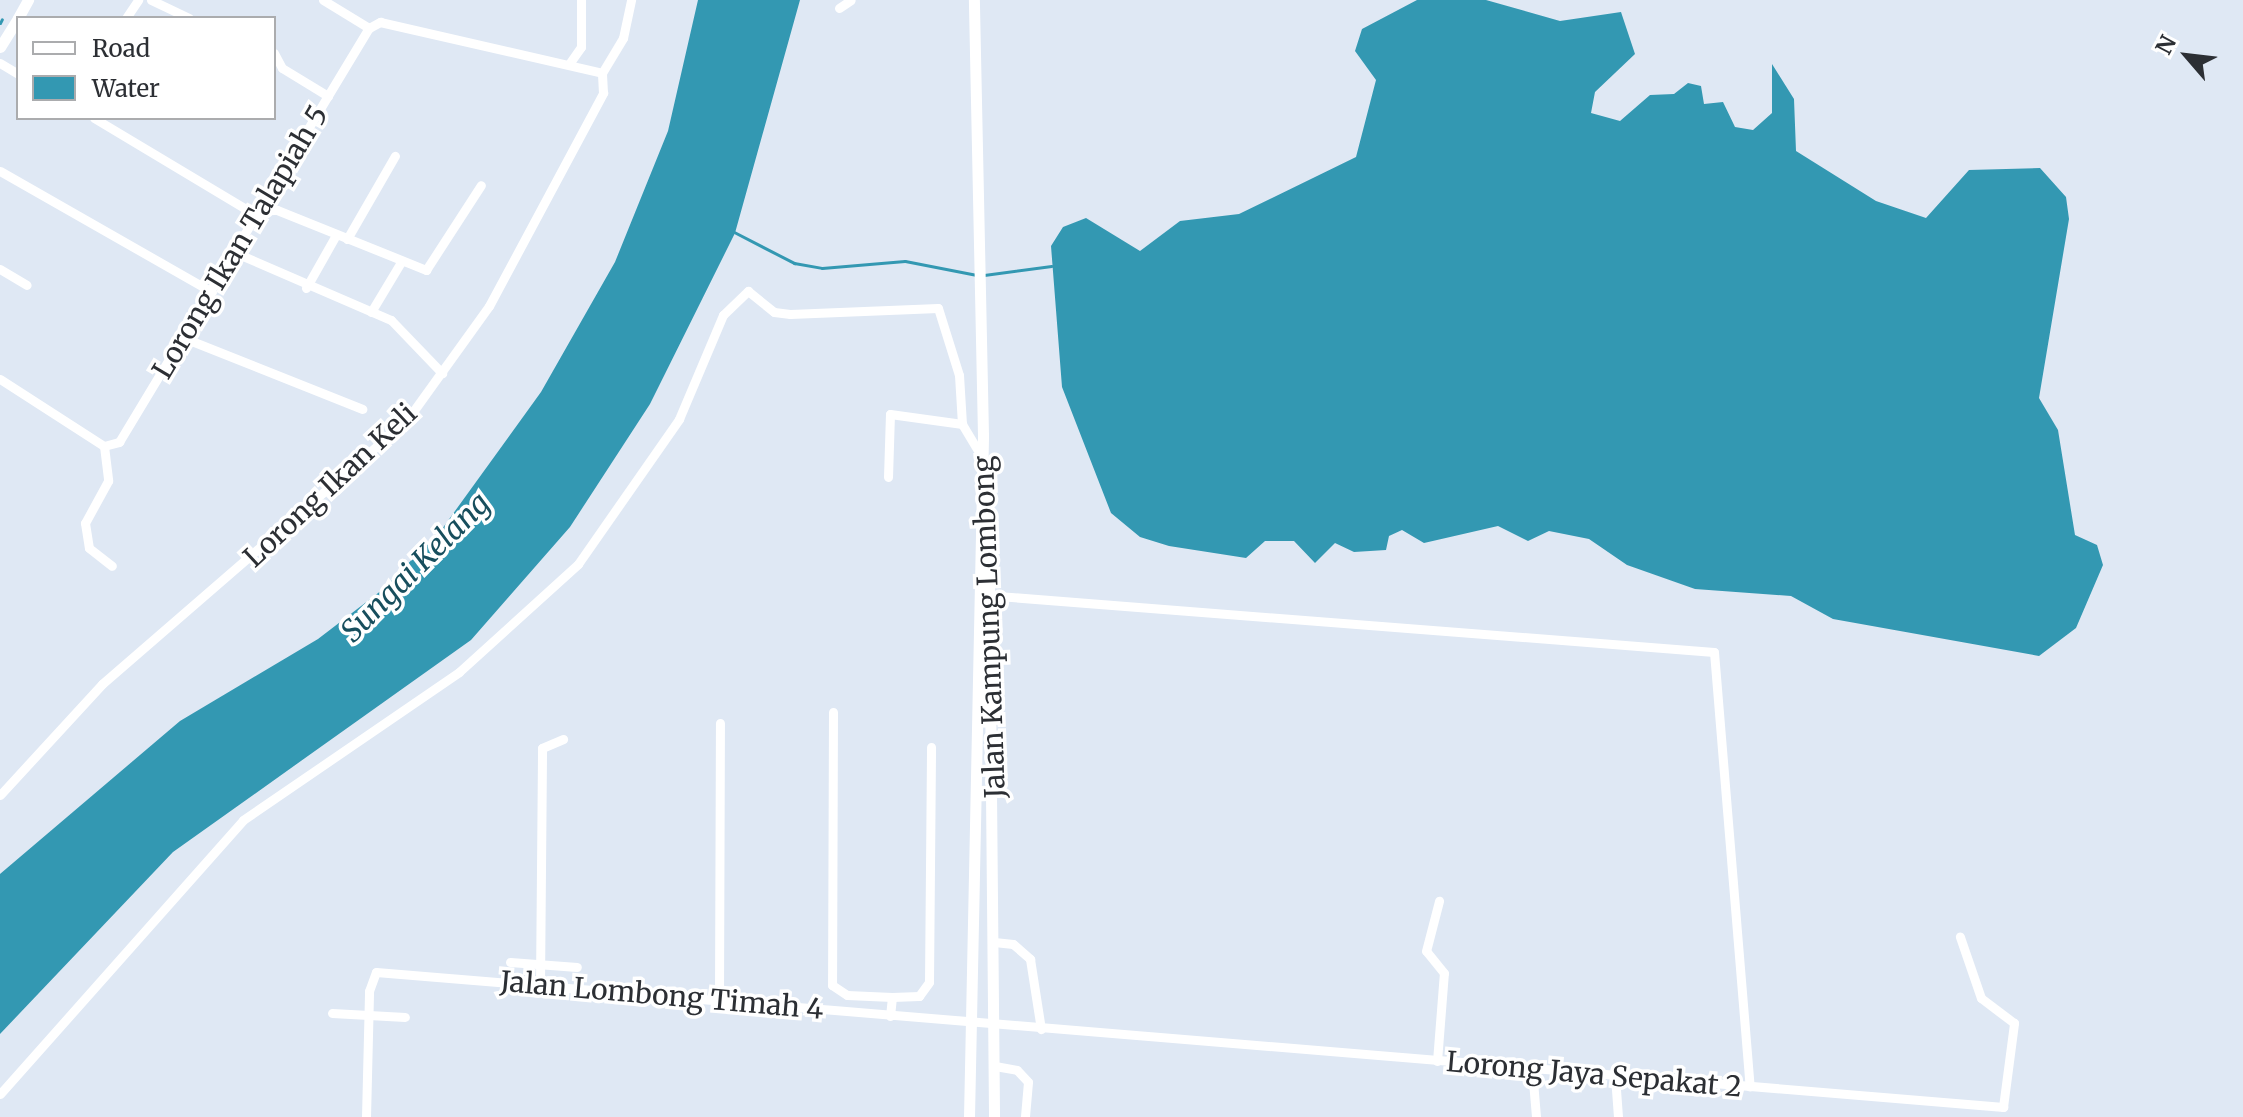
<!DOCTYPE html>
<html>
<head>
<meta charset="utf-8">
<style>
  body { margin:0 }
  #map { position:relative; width:2243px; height:1117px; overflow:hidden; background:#dfe8f4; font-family:Merriweather,serif }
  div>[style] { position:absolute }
  .water>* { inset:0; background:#3398b2 }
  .stream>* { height:3px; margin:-1.5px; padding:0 1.5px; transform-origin:1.5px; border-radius:1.5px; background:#3398b2 }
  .minor>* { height:9px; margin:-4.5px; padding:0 4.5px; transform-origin:4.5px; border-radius:4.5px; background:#fff }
  .tertiary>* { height:11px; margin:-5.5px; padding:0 5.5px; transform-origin:5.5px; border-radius:5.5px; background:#fff }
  span { translate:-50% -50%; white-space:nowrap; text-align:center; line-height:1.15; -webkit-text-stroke:7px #fff; paint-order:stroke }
  .street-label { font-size:28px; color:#2c2f34 }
  .water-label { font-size:30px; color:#174e5d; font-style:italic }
  .legend { position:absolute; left:16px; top:16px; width:260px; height:104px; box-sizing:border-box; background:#fff; border:2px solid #abacae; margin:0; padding:10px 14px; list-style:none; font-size:24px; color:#2c2f34 }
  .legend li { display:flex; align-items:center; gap:16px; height:40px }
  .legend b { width:40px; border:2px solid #abacae }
  .north { position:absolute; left:2147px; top:16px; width:80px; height:80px; -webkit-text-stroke:6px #fff; paint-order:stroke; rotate:298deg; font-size:22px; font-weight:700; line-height:32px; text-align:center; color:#2c2f34 }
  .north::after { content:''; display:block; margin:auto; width:28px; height:36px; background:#2c2f34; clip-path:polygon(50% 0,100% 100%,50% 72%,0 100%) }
</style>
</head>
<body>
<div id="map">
  <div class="water">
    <i style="clip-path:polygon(698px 0,800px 0,735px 233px,650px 404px,570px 527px,471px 640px,173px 852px,0 1034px,0 874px,180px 721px,318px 639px,382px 590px,442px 529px,541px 392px,615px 262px,668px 131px)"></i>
    <i style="clip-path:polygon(1417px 0,1486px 0,1560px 21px,1621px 12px,1635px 54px,1595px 92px,1591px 113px,1620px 121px,1650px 95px,1674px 94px,1688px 83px,1701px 86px,1704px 104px,1723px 102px,1735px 127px,1753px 130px,1772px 113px,1772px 64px,1794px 99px,1796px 151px,1876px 201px,1926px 218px,1969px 170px,2040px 168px,2066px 197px,2069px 219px,2039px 398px,2058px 430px,2075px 535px,2097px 545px,2103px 565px,2076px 628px,2039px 656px,1833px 619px,1791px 596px,1695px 589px,1627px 565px,1589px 539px,1549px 531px,1528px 541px,1498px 526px,1424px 543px,1402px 530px,1389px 536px,1386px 550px,1354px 552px,1335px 543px,1315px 563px,1294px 541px,1265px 541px,1246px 558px,1169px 546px,1140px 537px,1111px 513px,1062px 387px,1051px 246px,1063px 227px,1086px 218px,1140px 251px,1180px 221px,1239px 214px,1356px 157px,1376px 80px,1355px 51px,1362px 29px)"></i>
  </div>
  <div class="stream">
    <i style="left:0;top:23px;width:4px;rotate:-63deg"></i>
    <i style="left:734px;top:232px;width:68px;rotate:27.3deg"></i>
    <i style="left:794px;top:263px;width:28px;rotate:10deg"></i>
    <i style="left:822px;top:268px;width:83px;rotate:-4.8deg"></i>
    <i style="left:905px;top:261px;width:73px;rotate:11deg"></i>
    <i style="left:984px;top:275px;width:68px;rotate:-7.7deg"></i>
  </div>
  <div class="minor">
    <i style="left:151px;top:0;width:42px;rotate:25.3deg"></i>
    <i style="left:323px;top:0;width:54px;rotate:31.3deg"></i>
    <i style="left:839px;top:8px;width:14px;rotate:-34deg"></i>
    <i style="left:126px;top:18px;width:22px;rotate:-56deg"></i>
    <i style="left:274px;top:53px;width:17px;rotate:62deg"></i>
    <i style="left:282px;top:68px;width:54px;rotate:31.3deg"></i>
    <i style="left:0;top:63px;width:21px;rotate:31deg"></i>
    <i style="left:569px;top:64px;width:21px;rotate:-55deg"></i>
    <i style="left:581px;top:47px;width:47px;rotate:-90deg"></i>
    <i style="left:602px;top:73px;width:41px;rotate:-59deg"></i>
    <i style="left:623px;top:38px;width:39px;rotate:-78deg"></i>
    <i style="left:94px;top:118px;width:191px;rotate:30.9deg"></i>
    <i style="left:0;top:171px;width:244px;rotate:29.7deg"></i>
    <i style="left:261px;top:211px;width:16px;rotate:-4deg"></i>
    <i style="left:277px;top:210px;width:161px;rotate:21.9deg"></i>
    <i style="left:426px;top:270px;width:101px;rotate:-57.1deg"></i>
    <i style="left:347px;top:239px;width:96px;rotate:-60deg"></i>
    <i style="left:236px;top:253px;width:169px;rotate:23.4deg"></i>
    <i style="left:391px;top:320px;width:74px;rotate:46.1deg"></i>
    <i style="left:0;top:269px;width:31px;rotate:31deg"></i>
    <i style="left:306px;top:288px;width:61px;rotate:-60.5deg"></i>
    <i style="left:371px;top:312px;width:58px;rotate:-59deg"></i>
    <i style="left:184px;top:338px;width:192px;rotate:21.7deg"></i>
    <i style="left:0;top:379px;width:124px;rotate:32.8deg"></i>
    <i style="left:104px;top:446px;width:35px;rotate:83deg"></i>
    <i style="left:108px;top:481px;width:48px;rotate:118.7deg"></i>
    <i style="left:85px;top:523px;width:25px;rotate:81deg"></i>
    <i style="left:89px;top:548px;width:29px;rotate:38deg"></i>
    <i style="left:104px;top:446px;width:16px;rotate:-15deg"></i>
    <i style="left:119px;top:442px;width:484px;rotate:-58.9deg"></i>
    <i style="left:369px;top:28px;width:13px;rotate:-29deg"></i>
    <i style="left:380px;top:22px;width:228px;rotate:12.9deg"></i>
    <i style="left:888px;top:477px;width:63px;rotate:-88.2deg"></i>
    <i style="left:890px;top:414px;width:73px;rotate:7.9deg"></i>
    <i style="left:962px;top:424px;width:37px;rotate:59deg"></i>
    <i style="left:985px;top:595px;width:731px;rotate:4.47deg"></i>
    <i style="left:1714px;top:652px;width:436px;rotate:85.3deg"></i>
    <i style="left:833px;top:712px;width:273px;rotate:90.2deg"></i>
    <i style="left:832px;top:985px;width:18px;rotate:34deg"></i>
    <i style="left:847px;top:995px;width:45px;rotate:2.5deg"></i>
    <i style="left:0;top:795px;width:151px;rotate:-47.4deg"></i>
    <i style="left:102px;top:684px;width:403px;rotate:-40.9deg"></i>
    <i style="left:407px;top:420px;width:140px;rotate:-54.3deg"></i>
    <i style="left:489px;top:306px;width:242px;rotate:-61.8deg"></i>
    <i style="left:603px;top:93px;width:20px;rotate:-93deg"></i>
    <i style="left:994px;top:942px;width:19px;rotate:6deg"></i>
    <i style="left:1013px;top:944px;width:23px;rotate:41deg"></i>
    <i style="left:1030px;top:959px;width:71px;rotate:81.1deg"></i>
    <i style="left:510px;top:962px;width:67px;rotate:4.3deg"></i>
    <i style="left:540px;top:984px;width:236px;rotate:-89.5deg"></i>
    <i style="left:542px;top:748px;width:23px;rotate:-23deg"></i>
    <i style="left:719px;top:997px;width:274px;rotate:-89.8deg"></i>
    <i style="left:332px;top:1013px;width:73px;rotate:3.1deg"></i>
    <i style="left:890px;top:1016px;width:19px;rotate:-84deg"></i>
    <i style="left:892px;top:997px;width:27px;rotate:-2deg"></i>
    <i style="left:919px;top:996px;width:17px;rotate:-54deg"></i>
    <i style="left:929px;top:982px;width:235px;rotate:-89.5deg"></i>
    <i style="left:1437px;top:1061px;width:88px;rotate:-85.5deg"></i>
    <i style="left:1444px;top:973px;width:28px;rotate:-129deg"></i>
    <i style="left:1426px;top:951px;width:52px;rotate:-75.4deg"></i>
    <i style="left:995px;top:1066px;width:22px;rotate:10deg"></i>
    <i style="left:1017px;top:1070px;width:16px;rotate:47deg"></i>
    <i style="left:1028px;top:1082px;width:35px;rotate:95deg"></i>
    <i style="left:1532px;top:1069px;width:48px;rotate:85.2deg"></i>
    <i style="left:1615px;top:1076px;width:41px;rotate:85.8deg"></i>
    <i style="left:0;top:1094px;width:366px;rotate:-48.4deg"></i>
    <i style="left:243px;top:820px;width:262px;rotate:-34.4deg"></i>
    <i style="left:459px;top:672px;width:161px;rotate:-42.2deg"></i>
    <i style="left:578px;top:564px;width:177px;rotate:-55.1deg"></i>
    <i style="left:679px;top:419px;width:113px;rotate:-67.1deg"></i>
    <i style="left:723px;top:315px;width:35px;rotate:-44deg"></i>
    <i style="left:748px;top:291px;width:33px;rotate:39deg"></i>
    <i style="left:774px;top:312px;width:16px;rotate:7deg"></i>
    <i style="left:790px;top:314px;width:148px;rotate:-2.3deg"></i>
    <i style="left:938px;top:308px;width:70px;rotate:72.6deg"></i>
    <i style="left:959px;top:375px;width:49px;rotate:86.5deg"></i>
    <i style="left:366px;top:1117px;width:126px;rotate:-88.6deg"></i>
    <i style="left:369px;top:991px;width:20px;rotate:-70deg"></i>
    <i style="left:376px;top:972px;width:1633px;rotate:4.74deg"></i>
    <i style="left:2003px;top:1107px;width:85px;rotate:-82.5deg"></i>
    <i style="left:2014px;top:1023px;width:41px;rotate:-142.9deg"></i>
    <i style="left:1981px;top:998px;width:65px;rotate:-109deg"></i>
  </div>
  <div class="tertiary">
    <i style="left:18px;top:18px;width:21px;rotate:-61deg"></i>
    <i style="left:0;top:47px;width:34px;rotate:-58deg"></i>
    <i style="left:988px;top:475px;width:642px;rotate:89.46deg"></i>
    <i style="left:969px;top:1117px;width:682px;rotate:-88.82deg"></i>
    <i style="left:983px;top:435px;width:435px;rotate:-91.2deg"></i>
  </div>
  <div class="street-label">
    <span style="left:240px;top:242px;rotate:-59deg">Lorong Ikan Talapiah 5</span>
    <span style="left:330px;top:485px;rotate:-43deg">Lorong Ikan Keli</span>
    <span style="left:989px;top:627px;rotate:-92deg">Jalan Kampung Lombong</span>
    <span style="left:662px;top:995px;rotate:5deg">Jalan Lombong Timah 4</span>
    <span style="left:1594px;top:1074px;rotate:5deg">Lorong Jaya Sepakat 2</span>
  </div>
  <div class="water-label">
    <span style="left:415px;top:567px;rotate:-45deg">Sungai Kelang</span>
  </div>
  <ul class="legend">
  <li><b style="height:10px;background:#fff"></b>Road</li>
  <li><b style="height:22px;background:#3398b2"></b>Water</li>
  </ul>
  <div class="north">N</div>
</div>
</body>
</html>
